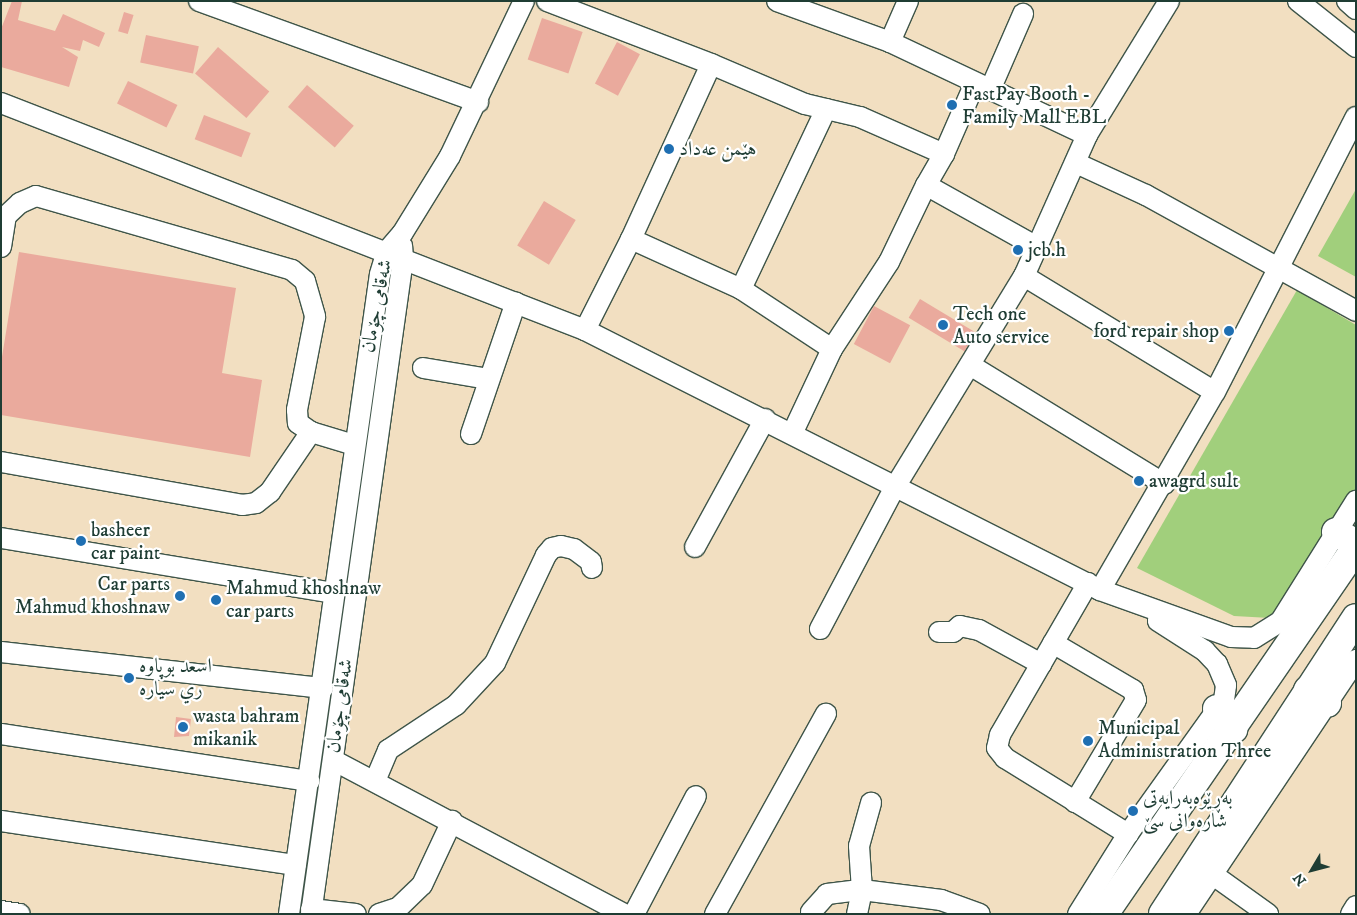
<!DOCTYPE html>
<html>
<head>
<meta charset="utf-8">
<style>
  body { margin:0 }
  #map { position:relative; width:1357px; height:915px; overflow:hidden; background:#f2dfc1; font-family:"IM FELL DW Pica",Amiri,serif }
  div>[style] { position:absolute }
  .green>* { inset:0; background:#a1cf7c }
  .building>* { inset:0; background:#eaaa9d; transform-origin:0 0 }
  .roads { filter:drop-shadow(1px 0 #3f5549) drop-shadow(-1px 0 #3f5549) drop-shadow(0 1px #3f5549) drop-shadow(0 -1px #3f5549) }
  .minor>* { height:20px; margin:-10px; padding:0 10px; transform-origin:10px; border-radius:10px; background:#fff }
  .highway>* { height:28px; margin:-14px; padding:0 14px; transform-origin:14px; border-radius:14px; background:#fff }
  .dots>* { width:14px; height:14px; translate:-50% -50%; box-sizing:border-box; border:2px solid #fff; border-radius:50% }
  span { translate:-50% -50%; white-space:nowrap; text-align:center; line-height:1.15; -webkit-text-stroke:4.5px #fff; paint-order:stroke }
  .poi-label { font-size:20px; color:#1f3d34 }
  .left { translate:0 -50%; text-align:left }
  .right { translate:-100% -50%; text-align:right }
  .street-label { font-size:20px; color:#1f3d34 }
  .frame { position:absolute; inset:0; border:2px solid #1f3d34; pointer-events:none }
  .north { position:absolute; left:1287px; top:845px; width:50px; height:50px; -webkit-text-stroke:4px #fff; paint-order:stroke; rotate:233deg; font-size:14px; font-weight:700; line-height:20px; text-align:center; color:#1f3d34 }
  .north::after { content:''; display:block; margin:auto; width:18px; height:22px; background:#1f3d34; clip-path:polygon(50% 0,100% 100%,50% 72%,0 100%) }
</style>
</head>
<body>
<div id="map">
  <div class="green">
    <i style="clip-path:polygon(1356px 189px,1356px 277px,1318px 256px)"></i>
    <i style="clip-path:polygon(1297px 290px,1356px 325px,1356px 488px,1270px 618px,1234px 616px,1137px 568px)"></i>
  </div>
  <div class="building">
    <i style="clip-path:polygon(12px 1px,22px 1px,18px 20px,55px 31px,63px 14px,105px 33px,99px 47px,83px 40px,80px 51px,62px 47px,78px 57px,69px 87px,1px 67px,1px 29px)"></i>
    <i style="left:124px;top:12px;width:10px;height:20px;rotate:17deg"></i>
    <i style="left:542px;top:18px;width:43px;height:44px;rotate:19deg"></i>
    <i style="left:146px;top:35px;width:54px;height:28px;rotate:12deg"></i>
    <i style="left:617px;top:42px;width:26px;height:47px;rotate:28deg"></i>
    <i style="left:218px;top:47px;width:68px;height:35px;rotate:41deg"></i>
    <i style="left:128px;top:81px;width:55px;height:25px;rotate:26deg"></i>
    <i style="left:307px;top:85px;width:62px;height:29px;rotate:41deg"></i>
    <i style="left:204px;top:115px;width:50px;height:26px;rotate:21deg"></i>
    <i style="left:544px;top:201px;width:37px;height:52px;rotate:31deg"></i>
    <i style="clip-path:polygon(19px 252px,236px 288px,222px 373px,262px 380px,250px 457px,1px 415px,1px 363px)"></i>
    <i style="left:920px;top:299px;width:65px;height:22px;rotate:31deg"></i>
    <i style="left:874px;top:306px;width:41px;height:43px;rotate:28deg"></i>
    <i style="clip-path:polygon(176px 717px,191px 719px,189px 736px,174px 737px)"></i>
  </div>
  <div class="roads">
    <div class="minor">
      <i style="left:199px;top:1px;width:297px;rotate:19.9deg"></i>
      <i style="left:547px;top:1px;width:176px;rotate:21deg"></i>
      <i style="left:711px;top:64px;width:102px;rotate:23.1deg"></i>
      <i style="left:805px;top:104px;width:57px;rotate:13.3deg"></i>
      <i style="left:860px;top:117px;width:92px;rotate:23.8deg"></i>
      <i style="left:777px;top:1px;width:120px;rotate:19.9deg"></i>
      <i style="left:890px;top:42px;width:218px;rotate:25.3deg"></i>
      <i style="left:1298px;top:1px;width:74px;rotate:38.4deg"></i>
      <i style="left:1347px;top:1px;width:12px;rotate:42deg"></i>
      <i style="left:890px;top:42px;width:45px;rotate:-66.3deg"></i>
      <i style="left:975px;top:83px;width:77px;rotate:113.6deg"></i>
      <i style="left:944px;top:154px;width:36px;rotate:120deg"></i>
      <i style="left:926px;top:185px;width:127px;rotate:29.2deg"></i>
      <i style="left:990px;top:90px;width:83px;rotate:-66.5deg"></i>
      <i style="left:1px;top:103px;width:627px;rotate:21.24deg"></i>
      <i style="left:585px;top:330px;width:577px;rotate:26.79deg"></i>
      <i style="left:1100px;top:590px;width:139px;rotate:19.7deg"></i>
      <i style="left:1231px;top:637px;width:23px;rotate:2deg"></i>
      <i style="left:1254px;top:638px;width:31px;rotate:-32deg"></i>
      <i style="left:1280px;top:622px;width:143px;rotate:-57.9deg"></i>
      <i style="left:1076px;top:163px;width:77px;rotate:24.6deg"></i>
      <i style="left:1146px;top:195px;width:240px;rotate:28.9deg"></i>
      <i style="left:631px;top:239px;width:121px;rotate:24.4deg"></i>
      <i style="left:741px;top:289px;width:109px;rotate:33.4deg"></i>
      <i style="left:1px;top:247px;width:31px;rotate:-81deg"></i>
      <i style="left:6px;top:216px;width:19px;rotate:-43deg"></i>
      <i style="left:20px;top:203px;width:17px;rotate:-24deg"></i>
      <i style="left:36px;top:196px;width:266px;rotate:16.1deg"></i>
      <i style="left:292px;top:270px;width:17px;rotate:40deg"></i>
      <i style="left:305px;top:281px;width:37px;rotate:74deg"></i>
      <i style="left:315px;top:317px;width:95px;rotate:101deg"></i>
      <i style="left:297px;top:410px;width:13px;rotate:86deg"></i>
      <i style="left:298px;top:423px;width:16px;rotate:35deg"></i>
      <i style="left:311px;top:432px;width:45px;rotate:16.8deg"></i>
      <i style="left:1024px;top:276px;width:223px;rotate:31.3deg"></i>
      <i style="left:741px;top:289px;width:199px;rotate:-64.7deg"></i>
      <i style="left:585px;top:330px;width:102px;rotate:-63.2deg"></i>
      <i style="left:631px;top:239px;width:192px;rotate:-65.4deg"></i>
      <i style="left:970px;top:365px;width:228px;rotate:31.5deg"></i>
      <i style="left:423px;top:368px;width:67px;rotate:9.5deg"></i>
      <i style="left:471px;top:434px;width:139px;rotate:-71.2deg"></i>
      <i style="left:792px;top:434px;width:94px;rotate:-64.8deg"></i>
      <i style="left:832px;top:349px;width:104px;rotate:-56.8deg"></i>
      <i style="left:889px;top:262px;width:85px;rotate:-64.3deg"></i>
      <i style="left:1px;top:462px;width:245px;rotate:10.1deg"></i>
      <i style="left:242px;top:505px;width:14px;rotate:-8deg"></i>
      <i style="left:256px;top:503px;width:18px;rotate:-38deg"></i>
      <i style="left:270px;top:492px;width:73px;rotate:-55.7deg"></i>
      <i style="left:1px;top:538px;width:338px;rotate:9.4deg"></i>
      <i style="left:695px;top:547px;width:146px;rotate:-61.3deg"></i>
      <i style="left:1088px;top:583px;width:176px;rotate:120.1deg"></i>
      <i style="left:1000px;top:735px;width:13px;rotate:103deg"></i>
      <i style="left:997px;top:748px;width:13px;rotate:51deg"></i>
      <i style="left:1005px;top:758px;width:145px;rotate:31.7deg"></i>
      <i style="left:1100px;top:590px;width:229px;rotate:-59.9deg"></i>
      <i style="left:1215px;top:392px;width:309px;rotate:-62.9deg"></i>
      <i style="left:820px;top:629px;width:161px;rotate:-62.2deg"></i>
      <i style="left:895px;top:487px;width:247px;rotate:-58.6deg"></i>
      <i style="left:1024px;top:276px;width:154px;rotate:-65.9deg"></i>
      <i style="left:1087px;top:135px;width:157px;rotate:-58.5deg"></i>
      <i style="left:939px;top:632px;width:14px"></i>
      <i style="left:953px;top:632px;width:9px;rotate:-41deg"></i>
      <i style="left:960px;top:626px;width:19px;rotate:12deg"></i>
      <i style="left:979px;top:630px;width:71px;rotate:28.7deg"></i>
      <i style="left:1053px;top:643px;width:93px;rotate:30.4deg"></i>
      <i style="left:1133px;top:690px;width:10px;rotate:73deg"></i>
      <i style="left:1136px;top:700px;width:119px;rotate:120.9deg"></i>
      <i style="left:1px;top:652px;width:324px;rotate:6.4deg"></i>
      <i style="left:1px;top:734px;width:312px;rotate:8.7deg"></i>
      <i style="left:333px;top:760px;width:329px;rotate:27.9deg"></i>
      <i style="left:375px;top:781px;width:34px;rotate:-67deg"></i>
      <i style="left:388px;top:750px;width:82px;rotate:-33.5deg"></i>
      <i style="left:456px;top:705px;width:57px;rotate:-47.1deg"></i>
      <i style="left:495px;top:663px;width:119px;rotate:-64.7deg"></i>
      <i style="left:546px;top:555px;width:9px;rotate:-49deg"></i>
      <i style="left:552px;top:548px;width:9px;rotate:-13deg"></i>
      <i style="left:561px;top:546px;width:13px;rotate:13deg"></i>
      <i style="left:574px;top:549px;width:21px;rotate:37deg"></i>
      <i style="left:591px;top:562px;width:6px;rotate:81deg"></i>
      <i style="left:1px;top:821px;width:298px;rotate:8.5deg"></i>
      <i style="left:1212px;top:874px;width:69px;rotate:35.5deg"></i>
      <i style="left:311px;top:909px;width:45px;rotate:6.3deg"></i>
      <i style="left:1px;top:911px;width:19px;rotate:9deg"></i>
      <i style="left:811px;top:912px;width:24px;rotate:-48deg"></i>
      <i style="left:827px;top:894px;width:35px;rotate:-7deg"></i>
      <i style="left:862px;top:890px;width:80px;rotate:7.2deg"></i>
      <i style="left:941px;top:900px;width:41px;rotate:19.7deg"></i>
      <i style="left:289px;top:914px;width:646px;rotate:-81.91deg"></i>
      <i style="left:380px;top:274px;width:24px;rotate:-73deg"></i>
      <i style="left:387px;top:251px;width:23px;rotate:-49deg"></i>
      <i style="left:402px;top:234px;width:92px;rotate:-58.4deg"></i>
      <i style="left:450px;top:156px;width:172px;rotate:-64.5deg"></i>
      <i style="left:311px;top:914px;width:661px;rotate:-82deg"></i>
      <i style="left:403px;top:259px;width:13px;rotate:-94deg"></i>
      <i style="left:379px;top:914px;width:20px;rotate:-18deg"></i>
      <i style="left:398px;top:908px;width:33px;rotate:-44deg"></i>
      <i style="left:422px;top:885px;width:71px;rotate:-64.9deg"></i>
      <i style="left:634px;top:914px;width:133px;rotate:-62.3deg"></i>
      <i style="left:715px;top:914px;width:229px;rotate:-61deg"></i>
      <i style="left:857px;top:914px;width:25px;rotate:-78deg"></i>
      <i style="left:862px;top:890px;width:44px;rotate:-93.9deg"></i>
      <i style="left:859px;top:846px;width:45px;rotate:-74.4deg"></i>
      <i style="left:1078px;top:914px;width:94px;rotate:-58deg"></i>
      <i style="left:1128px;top:834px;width:165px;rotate:-54.4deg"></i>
      <i style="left:1224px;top:700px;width:15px;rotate:-82deg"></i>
      <i style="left:1226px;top:685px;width:23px;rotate:-113deg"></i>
      <i style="left:1217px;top:664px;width:18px;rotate:-133deg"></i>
      <i style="left:1205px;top:651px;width:56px;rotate:-147.4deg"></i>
      <i style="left:1186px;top:914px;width:306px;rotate:-56.2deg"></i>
      <i style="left:1351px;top:914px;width:9px;rotate:-58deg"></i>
    </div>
    <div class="highway">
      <i style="left:1336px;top:532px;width:23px;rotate:31deg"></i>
      <i style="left:1308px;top:690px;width:23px;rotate:34deg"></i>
      <i style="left:1217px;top:709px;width:26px;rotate:51deg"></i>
      <i style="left:1104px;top:914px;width:444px;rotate:-55.5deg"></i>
      <i style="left:1163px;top:914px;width:353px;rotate:-56.9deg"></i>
    </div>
  </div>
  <div class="dots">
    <i style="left:952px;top:105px;background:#1f6fb2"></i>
    <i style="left:669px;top:149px;background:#1f6fb2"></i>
    <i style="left:1018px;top:250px;background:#1f6fb2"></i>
    <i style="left:943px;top:325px;background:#1f6fb2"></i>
    <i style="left:1229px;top:331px;background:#1f6fb2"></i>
    <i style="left:1139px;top:481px;background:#1f6fb2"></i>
    <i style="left:81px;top:541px;background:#1f6fb2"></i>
    <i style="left:180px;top:596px;background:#1f6fb2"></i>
    <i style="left:216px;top:600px;background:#1f6fb2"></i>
    <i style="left:129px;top:678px;background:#1f6fb2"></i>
    <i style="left:183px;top:727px;background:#1f6fb2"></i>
    <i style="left:1088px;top:741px;background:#1f6fb2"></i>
    <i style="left:1133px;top:811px;background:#1f6fb2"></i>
  </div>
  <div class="poi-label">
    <span class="left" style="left:962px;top:106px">FastPay Booth -<br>Family Mall EBL</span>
    <span class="left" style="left:679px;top:149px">هێمن عەداد</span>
    <span class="left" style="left:1028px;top:250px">jcb.h</span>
    <span class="left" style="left:953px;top:326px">Tech one<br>Auto service</span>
    <span class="right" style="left:1219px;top:331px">ford repair shop</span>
    <span class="left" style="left:1149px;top:481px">awagrd sult</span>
    <span class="left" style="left:91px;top:542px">basheer<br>car paint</span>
    <span class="right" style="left:170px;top:596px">Car parts<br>Mahmud khoshnaw</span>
    <span class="left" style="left:226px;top:600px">Mahmud khoshnaw<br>car parts</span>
    <span class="left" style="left:139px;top:678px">اسعد بوپاوه<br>ري سياره</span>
    <span class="left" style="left:193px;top:728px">wasta bahram<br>mikanik</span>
    <span class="left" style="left:1098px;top:740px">Municipal<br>Administration Three</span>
    <span class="left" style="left:1143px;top:810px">بەڕێوەبەرایەتی<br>شارەوانی سێ</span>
  </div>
  <div class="street-label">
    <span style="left:377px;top:306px;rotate:-79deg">شەقامی چۆمان</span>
    <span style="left:340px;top:706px;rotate:-82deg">شەقامی چۆمان</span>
  </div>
  <div class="frame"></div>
  <div class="north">N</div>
</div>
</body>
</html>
